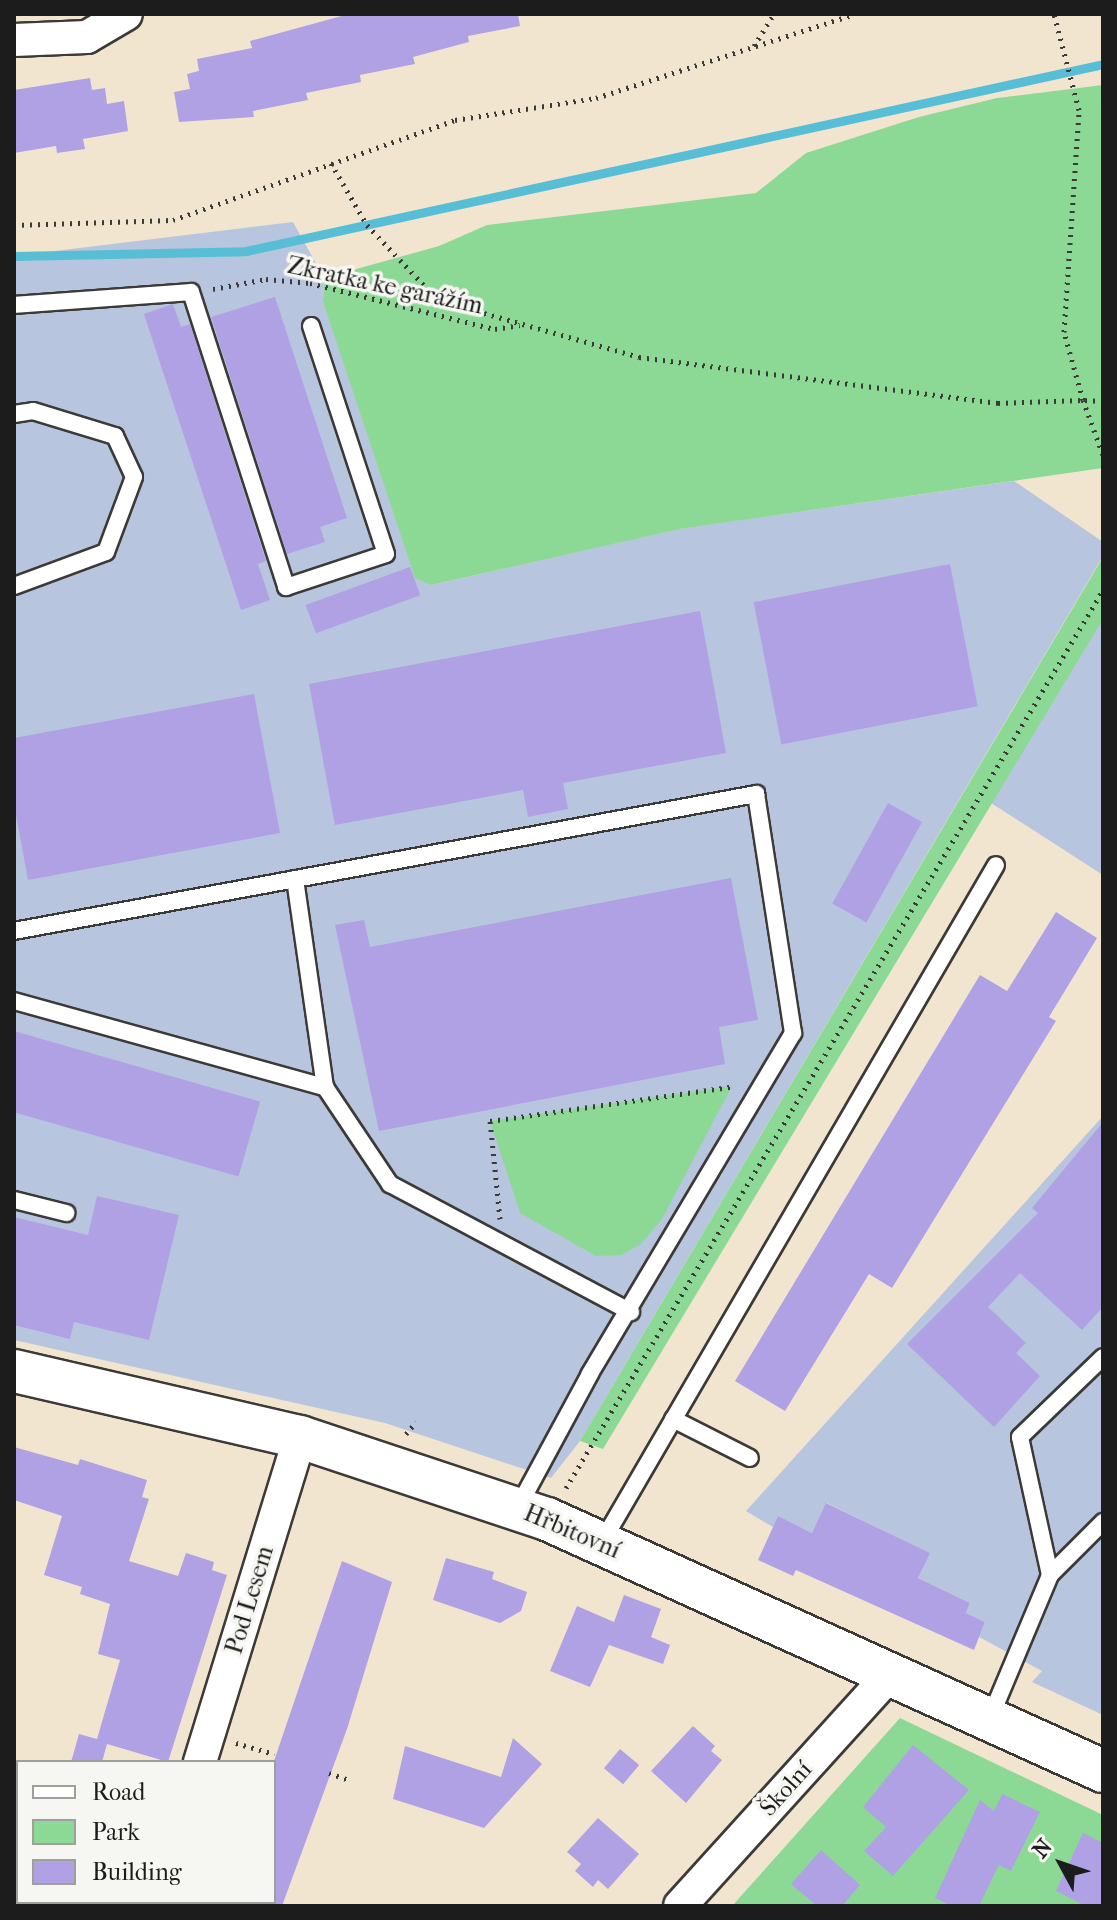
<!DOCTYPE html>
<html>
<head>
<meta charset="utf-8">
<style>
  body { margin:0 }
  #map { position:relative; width:1117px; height:1920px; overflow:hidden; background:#f2e5cf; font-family:"IM FELL French Canon",serif }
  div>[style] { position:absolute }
  .industrial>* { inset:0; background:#b7c5de }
  .green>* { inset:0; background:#8cd996 }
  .stream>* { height:9px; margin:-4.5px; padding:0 4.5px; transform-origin:4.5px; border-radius:4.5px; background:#58bed6 }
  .building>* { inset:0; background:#b0a1e5; transform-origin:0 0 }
  .path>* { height:5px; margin-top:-2.5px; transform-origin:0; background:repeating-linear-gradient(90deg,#3c3a37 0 2px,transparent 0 8px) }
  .roads { filter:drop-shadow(2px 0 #3c3a37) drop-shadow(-2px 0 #3c3a37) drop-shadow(0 2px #3c3a37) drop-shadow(0 -2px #3c3a37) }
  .service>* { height:16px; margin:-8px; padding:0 8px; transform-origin:8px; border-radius:8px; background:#fff }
  .minor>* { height:32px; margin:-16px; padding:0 16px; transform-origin:16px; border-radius:16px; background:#fff }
  .tertiary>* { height:42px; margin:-21px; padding:0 21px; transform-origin:21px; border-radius:21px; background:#fff }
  span { translate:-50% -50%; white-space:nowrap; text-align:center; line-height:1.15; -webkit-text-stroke:7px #f6f6f2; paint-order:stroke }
  .street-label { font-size:24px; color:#1c1c1c }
  .frame { position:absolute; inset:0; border:16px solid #1c1c1c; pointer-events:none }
  .legend { position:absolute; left:16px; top:1760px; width:260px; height:144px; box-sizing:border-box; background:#f6f6f2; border:2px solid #9f9f9c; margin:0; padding:10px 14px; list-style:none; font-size:24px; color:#1c1c1c }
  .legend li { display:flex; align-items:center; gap:16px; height:40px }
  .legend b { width:40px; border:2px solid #9f9f9c }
  .north { position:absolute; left:1021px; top:1824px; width:80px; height:80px; -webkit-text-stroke:6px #f6f6f2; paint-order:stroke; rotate:310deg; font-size:22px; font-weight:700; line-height:32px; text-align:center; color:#1c1c1c }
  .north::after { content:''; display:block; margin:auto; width:28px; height:36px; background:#1c1c1c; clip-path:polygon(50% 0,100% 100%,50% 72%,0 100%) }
</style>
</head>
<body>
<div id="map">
  <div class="industrial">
    <i style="clip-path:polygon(293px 222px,324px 278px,323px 302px,431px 585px,679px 529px,1014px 481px,1103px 542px,1103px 556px,580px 1441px,551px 1478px,385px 1423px,14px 1340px,14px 256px)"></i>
    <i style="clip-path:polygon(1099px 619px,1103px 619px,1103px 875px,991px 803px)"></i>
    <i style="clip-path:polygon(1103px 1116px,1103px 1715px,1032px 1682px,1042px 1671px,979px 1637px,985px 1622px,966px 1613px,970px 1603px,918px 1578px,929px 1553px,827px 1503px,812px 1533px,779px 1517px,773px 1527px,746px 1511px)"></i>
  </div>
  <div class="green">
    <i style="clip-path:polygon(1103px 85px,1103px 468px,680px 529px,431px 585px,415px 578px,323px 302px,324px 278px,439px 246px,487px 225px,756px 193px,806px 153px,919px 117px,997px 98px)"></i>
    <i style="clip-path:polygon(1103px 557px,1103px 619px,603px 1449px,580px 1441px)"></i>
    <i style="clip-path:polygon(732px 1086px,662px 1219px,641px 1244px,621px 1255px,596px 1256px,520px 1213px,490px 1121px)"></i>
    <i style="clip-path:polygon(900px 1718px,1103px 1815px,1103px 1906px,732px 1906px)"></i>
  </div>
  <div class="stream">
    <i style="left:14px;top:256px;width:232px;rotate:-1.2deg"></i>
    <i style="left:246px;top:251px;width:877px;rotate:-12.31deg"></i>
  </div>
  <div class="building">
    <i style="clip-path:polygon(349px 14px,518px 14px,520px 26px,468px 36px,469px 42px,413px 57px,415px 64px,360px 75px,361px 82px,306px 93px,308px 100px,253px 111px,254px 117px,179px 122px,174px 92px,190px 89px,187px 74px,199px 71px,197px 59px,252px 48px,250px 41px)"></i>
    <i style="clip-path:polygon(90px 78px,92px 90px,105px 88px,107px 104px,124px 101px,128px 131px,83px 139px,85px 149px,57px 153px,56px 146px,14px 153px,14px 90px)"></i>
    <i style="clip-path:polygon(275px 297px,347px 518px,320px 527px,325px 542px,287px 554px,211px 317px)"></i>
    <i style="clip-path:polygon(173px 304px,181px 327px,190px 324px,266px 561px,258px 564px,270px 600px,241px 610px,144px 314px)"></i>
    <i style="left:950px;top:564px;width:145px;height:200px;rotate:79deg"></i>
    <i style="left:410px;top:567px;width:30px;height:111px;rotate:70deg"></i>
    <i style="clip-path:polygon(700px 611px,726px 753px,563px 783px,568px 809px,528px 817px,523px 790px,335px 825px,309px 684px)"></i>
    <i style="clip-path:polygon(254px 694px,280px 833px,28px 880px,14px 804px,14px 738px)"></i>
    <i style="left:888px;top:803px;width:39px;height:115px;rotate:29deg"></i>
    <i style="clip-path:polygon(731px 878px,758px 1020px,719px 1027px,725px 1064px,379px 1131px,335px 925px,364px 920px,370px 947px)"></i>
    <i style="clip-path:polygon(1056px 912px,1097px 938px,1049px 1017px,1056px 1021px,892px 1288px,869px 1274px,785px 1411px,735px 1381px,980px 975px,1007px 991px)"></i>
    <i style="left:14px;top:1031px;width:256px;height:78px;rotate:16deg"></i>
    <i style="clip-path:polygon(1103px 1122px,1103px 1307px,1082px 1330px,1020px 1273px,988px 1307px,1026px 1343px,1016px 1353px,1040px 1376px,994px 1427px,907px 1344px,1038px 1213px,1032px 1208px)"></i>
    <i style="clip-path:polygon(97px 1196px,179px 1215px,149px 1340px,74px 1322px,70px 1339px,14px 1325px,14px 1217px,88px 1235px)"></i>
    <i style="clip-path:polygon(14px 1447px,78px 1465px,80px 1459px,147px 1480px,142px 1497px,149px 1499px,129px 1561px,178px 1576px,186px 1553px,214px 1562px,212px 1570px,227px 1575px,168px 1762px,107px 1744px,102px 1762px,71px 1762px,79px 1734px,97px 1739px,120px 1660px,98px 1654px,110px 1604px,80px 1594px,82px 1587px,44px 1575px,62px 1516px,14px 1500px)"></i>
    <i style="clip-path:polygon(826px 1503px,930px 1553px,918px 1578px,970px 1603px,966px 1613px,985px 1622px,974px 1650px,796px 1570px,793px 1576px,758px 1560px,778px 1516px,812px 1533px)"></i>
    <i style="clip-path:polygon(446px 1558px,494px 1572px,492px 1579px,527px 1592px,521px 1611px,500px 1623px,433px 1600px)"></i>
    <i style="clip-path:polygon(342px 1561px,392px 1582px,347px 1729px,282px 1906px,274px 1906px,274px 1761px)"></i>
    <i style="clip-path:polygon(624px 1595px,661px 1609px,651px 1637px,670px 1645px,663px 1664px,609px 1645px,590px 1687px,550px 1671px,577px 1606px,614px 1622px)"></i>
    <i style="clip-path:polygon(693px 1726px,715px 1746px,711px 1751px,722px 1760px,686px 1803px,651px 1771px)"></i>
    <i style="clip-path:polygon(513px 1738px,542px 1764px,484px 1828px,393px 1799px,405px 1746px,501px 1777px)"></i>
    <i style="clip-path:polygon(913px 1745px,969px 1790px,893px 1876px,864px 1851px,886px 1827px,863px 1807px)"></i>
    <i style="left:620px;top:1749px;width:25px;height:25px;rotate:40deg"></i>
    <i style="clip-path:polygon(1002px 1794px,1040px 1812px,1011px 1871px,999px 1865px,979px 1906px,952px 1906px,935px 1898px,980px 1800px,994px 1811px)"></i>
    <i style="clip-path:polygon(598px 1818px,639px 1854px,608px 1889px,598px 1880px,593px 1887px,575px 1871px,581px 1864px,567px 1852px)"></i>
    <i style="clip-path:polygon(1083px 1833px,1103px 1843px,1103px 1906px,1086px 1906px,1056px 1891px)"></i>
    <i style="clip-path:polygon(821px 1850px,860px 1885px,842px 1906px,817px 1906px,791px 1884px)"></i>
  </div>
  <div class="path">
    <i style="left:754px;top:46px;width:38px;rotate:-58deg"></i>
    <i style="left:331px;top:163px;width:72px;rotate:59.9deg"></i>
    <i style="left:367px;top:225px;width:103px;rotate:46.6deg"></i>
    <i style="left:438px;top:300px;width:209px;rotate:15.8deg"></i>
    <i style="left:639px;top:357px;width:362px;rotate:7.3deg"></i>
    <i style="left:998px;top:403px;width:85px;rotate:-2deg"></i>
    <i style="left:1083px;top:400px;width:71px;rotate:-105.6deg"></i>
    <i style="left:1064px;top:332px;width:223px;rotate:-86.1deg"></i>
    <i style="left:1079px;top:110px;width:99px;rotate:-104.6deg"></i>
    <i style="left:14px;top:225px;width:159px;rotate:-1.8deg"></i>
    <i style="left:173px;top:220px;width:299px;rotate:-19.5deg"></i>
    <i style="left:455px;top:120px;width:143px;rotate:-8.9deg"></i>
    <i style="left:596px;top:98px;width:271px;rotate:-18deg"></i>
    <i style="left:213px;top:289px;width:54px;rotate:-10.7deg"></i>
    <i style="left:266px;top:279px;width:44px;rotate:5.2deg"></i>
    <i style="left:310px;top:283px;width:191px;rotate:14deg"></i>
    <i style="left:495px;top:329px;width:25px;rotate:-9deg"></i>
    <i style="left:1103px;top:401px;width:20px;rotate:-177deg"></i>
    <i style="left:1083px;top:400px;width:59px;rotate:70deg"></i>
    <i style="left:500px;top:1219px;width:99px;rotate:-95.8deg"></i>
    <i style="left:490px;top:1121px;width:247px;rotate:-8.1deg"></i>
    <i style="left:406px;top:1434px;width:16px;rotate:-50deg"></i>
    <i style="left:566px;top:1488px;width:1046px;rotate:-59.12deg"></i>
    <i style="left:236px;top:1743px;width:40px;rotate:16deg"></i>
    <i style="left:329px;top:1773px;width:21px;rotate:19deg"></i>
  </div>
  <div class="roads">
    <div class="service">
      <i style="left:14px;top:305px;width:177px;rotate:-4.2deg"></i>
      <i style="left:191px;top:292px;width:310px;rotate:72.1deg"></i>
      <i style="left:286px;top:587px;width:105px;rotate:-18.3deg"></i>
      <i style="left:386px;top:554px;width:240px;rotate:-108.2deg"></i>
      <i style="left:14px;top:414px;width:19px;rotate:-9deg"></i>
      <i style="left:33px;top:411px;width:86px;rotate:17deg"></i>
      <i style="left:115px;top:436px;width:45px;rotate:65.1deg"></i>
      <i style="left:134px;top:477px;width:80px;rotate:110.5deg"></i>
      <i style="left:106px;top:552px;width:98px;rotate:159.7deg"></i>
      <i style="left:295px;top:879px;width:210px;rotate:81.8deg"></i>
      <i style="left:325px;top:1087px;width:117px;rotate:56.2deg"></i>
      <i style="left:390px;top:1184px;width:273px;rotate:28deg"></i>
      <i style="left:14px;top:931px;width:755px;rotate:-10.46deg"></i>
      <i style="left:756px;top:794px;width:242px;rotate:81.2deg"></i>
      <i style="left:793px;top:1033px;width:397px;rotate:120.8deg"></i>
      <i style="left:590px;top:1374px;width:151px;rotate:118.4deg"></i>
      <i style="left:14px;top:1001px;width:323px;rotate:15.5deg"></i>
      <i style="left:14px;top:1200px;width:54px;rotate:14deg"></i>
      <i style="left:673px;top:1419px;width:86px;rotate:26.9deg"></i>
      <i style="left:602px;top:1542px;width:783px;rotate:-59.8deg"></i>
      <i style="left:1050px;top:1575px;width:141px;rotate:-102.3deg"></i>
      <i style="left:1020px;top:1437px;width:115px;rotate:-43.9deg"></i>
      <i style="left:990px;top:1718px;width:155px;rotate:-67.2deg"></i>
      <i style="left:1050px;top:1575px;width:75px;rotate:-45deg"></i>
    </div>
    <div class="minor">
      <i style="left:14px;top:40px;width:73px;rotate:-2.4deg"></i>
      <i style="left:87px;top:37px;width:45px;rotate:-30.5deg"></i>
      <i style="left:200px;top:1762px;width:340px;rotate:-72.9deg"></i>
      <i style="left:154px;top:1906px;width:4px;rotate:-76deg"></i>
      <i style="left:680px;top:1906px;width:316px;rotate:-47.8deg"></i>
    </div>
    <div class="tertiary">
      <i style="left:14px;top:1371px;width:294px;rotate:13deg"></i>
      <i style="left:300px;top:1437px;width:260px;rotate:18.4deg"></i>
      <i style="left:547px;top:1519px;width:610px;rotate:24.38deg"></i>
    </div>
  </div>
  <div class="street-label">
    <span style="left:385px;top:286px;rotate:12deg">Zkratka ke garážím</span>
    <span style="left:572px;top:1532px;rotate:23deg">Hřbitovní</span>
    <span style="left:250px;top:1600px;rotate:-73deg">Pod Lesem</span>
    <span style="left:786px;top:1789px;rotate:-48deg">Školní</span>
  </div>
  <div class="frame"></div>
  <ul class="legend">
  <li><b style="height:10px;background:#fff"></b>Road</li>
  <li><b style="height:22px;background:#8cd996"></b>Park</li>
  <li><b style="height:22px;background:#b0a1e5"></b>Building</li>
  </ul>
  <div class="north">N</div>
</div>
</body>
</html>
